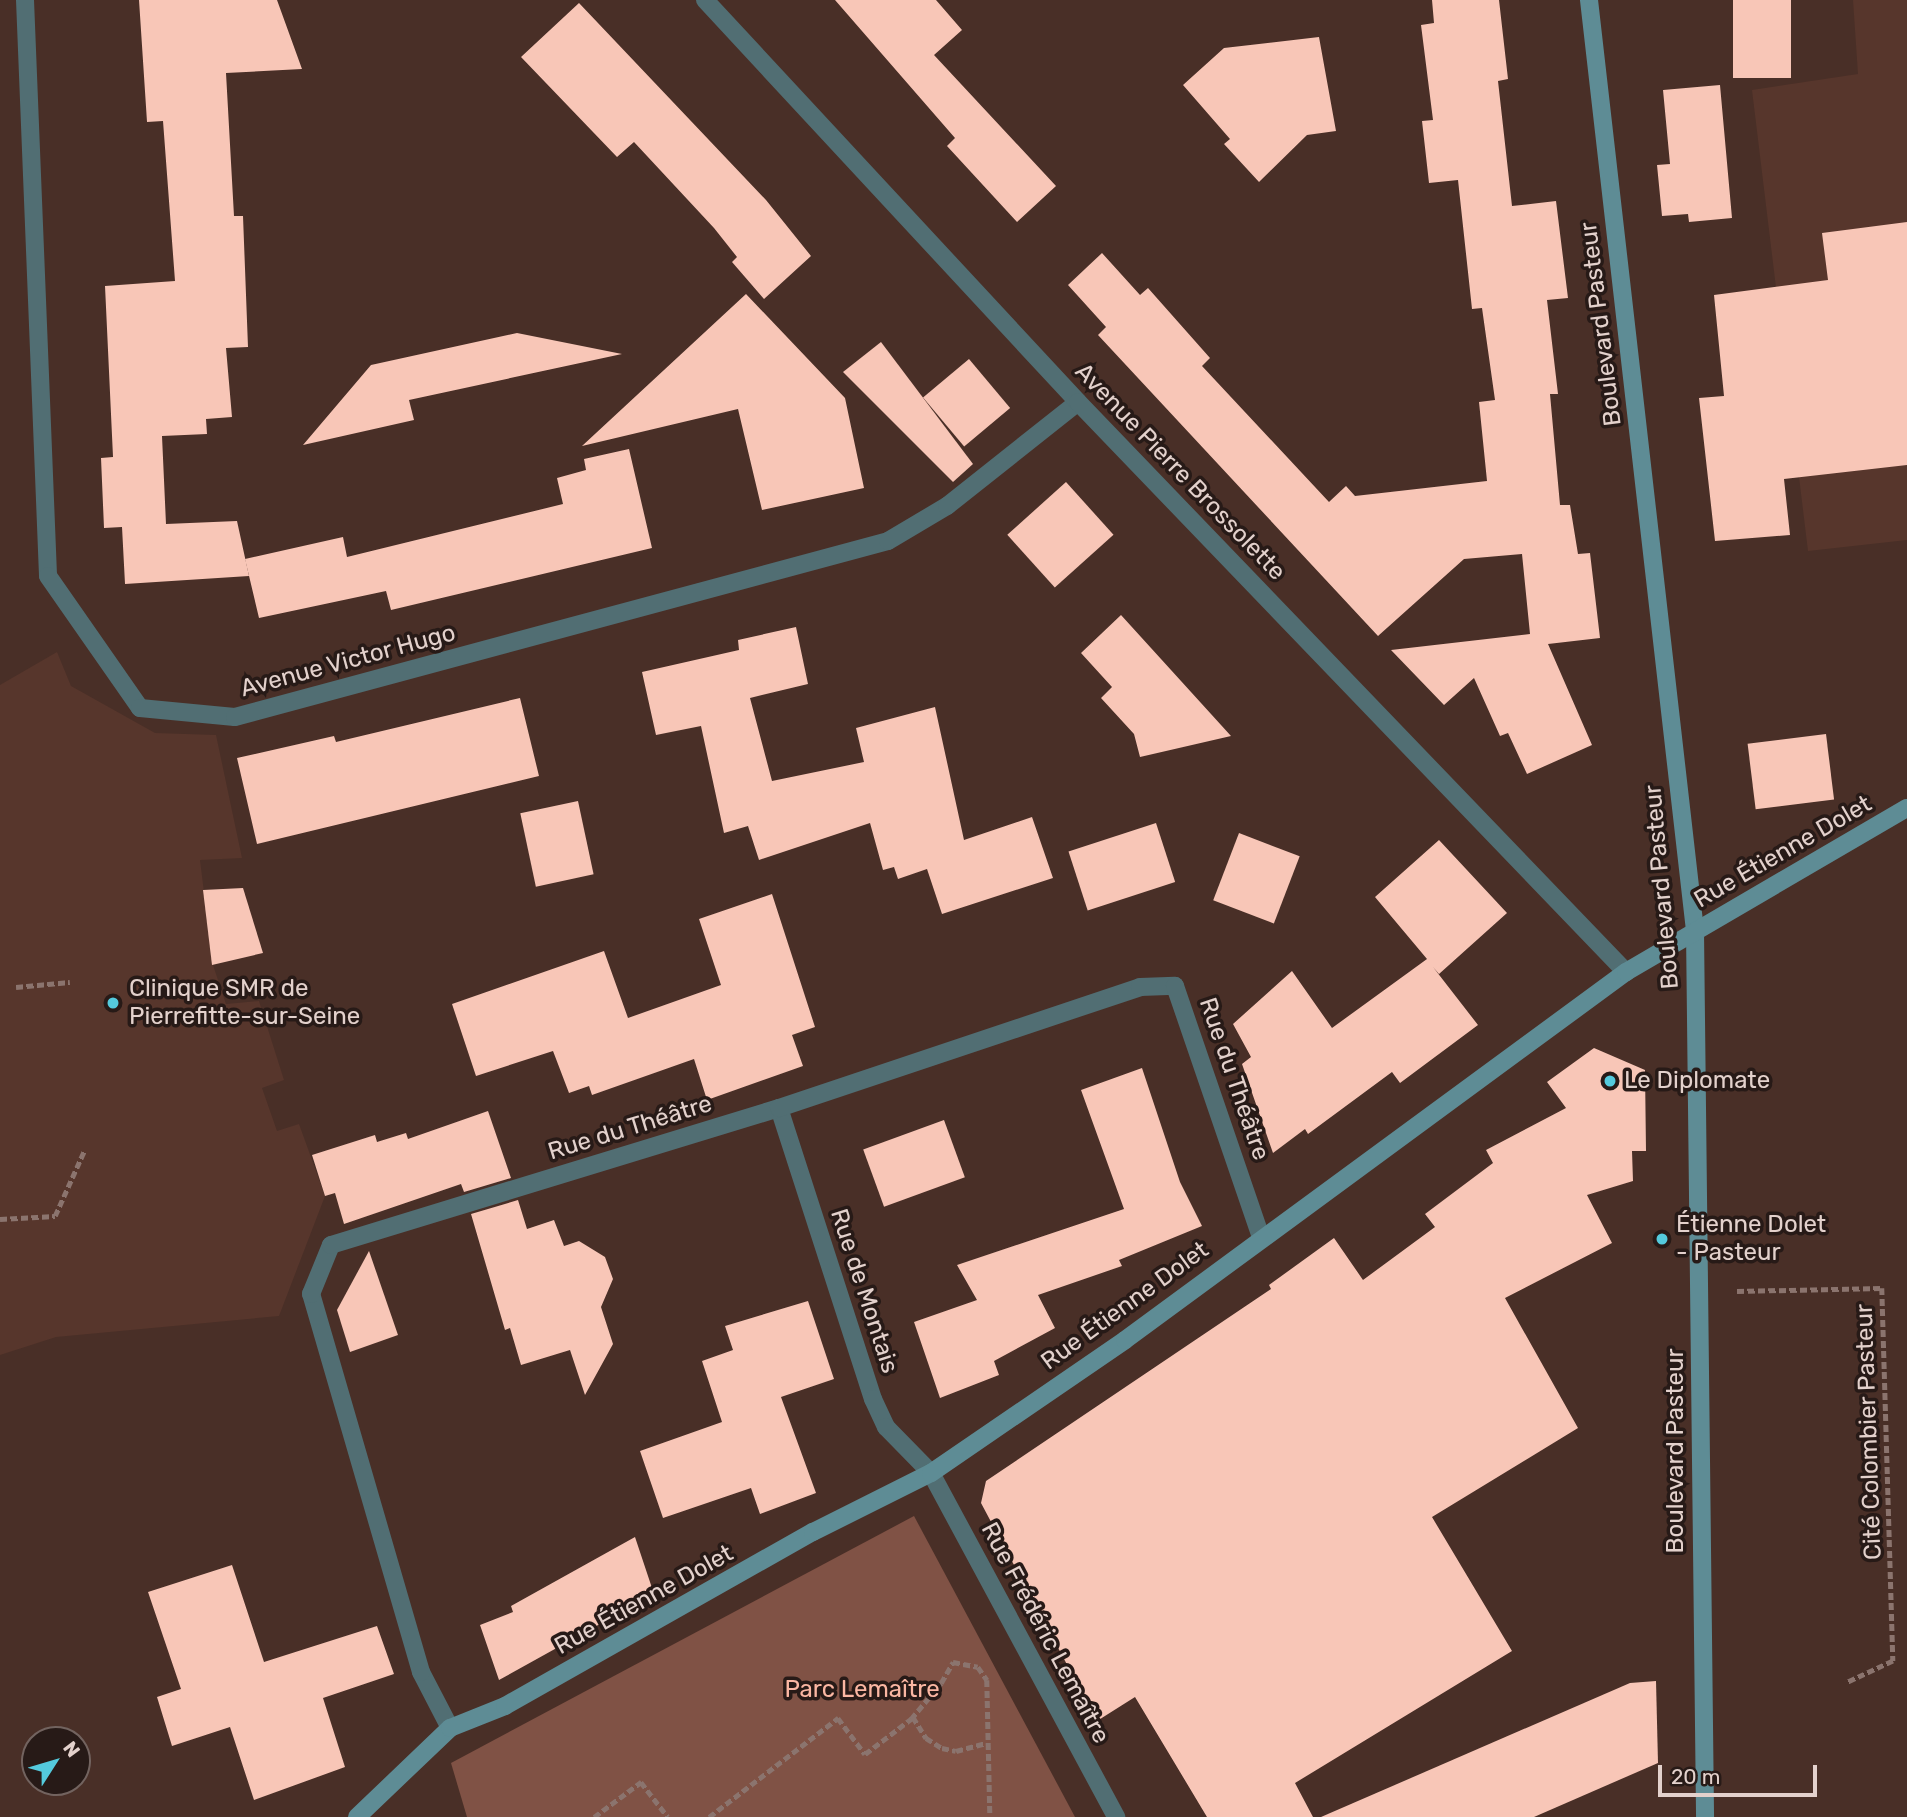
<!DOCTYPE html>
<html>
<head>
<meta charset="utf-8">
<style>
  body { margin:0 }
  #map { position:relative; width:1907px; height:1817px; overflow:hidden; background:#492f27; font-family:Rubik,sans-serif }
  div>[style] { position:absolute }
  .built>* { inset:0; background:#57362c }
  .green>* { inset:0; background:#805245 }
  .building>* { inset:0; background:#f8c6b7; transform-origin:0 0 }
  .path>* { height:4.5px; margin-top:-2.25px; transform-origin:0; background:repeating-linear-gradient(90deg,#8b746e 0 7px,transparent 0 10.5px) }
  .street>* { height:18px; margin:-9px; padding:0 9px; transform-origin:9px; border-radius:9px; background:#516e73 }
  .secondary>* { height:18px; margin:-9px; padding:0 9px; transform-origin:9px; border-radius:9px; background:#5e8c95 }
  .dots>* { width:19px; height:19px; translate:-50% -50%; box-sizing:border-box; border:4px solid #271a17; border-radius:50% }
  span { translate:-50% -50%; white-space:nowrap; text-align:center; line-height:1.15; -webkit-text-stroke:7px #271a17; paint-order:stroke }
  .street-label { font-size:24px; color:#e3d1cc }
  .poi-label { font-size:24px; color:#e3d1cc }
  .left { translate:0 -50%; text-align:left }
  .park-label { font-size:24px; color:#fbb7a3 }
  .north { position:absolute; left:21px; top:1726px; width:70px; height:70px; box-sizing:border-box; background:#271a17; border:2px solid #72635f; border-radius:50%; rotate:53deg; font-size:19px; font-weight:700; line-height:28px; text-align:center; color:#e3d1cc }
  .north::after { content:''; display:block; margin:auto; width:24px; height:32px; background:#54cadd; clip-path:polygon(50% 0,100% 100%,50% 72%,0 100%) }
  .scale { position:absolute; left:1658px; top:1765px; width:159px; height:32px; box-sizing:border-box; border:4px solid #e3d1cc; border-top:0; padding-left:9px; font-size:21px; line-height:24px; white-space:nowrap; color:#e3d1cc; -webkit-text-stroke:5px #271a17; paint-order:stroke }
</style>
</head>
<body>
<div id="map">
  <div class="built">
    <i style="clip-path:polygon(1853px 0,1907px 0,1907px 540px,1808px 551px,1752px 90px,1858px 74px)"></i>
    <i style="clip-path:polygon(57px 652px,71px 686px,155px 733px,216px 735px,242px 858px,200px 860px,213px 965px,226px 1004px,259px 1001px,284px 1080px,262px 1088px,277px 1131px,299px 1124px,325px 1196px,279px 1316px,56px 1337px,0 1355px,0 685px)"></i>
  </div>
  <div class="green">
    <i style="clip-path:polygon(914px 1516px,1075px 1817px,467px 1817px,451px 1763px)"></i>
  </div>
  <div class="building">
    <i style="clip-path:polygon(139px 0,277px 0,302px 69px,226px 73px,234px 216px,243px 216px,248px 347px,226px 348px,232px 417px,206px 419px,207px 434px,162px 436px,166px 524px,237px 521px,249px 576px,125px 584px,122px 527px,104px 528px,101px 458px,113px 457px,105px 286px,175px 281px,163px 121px,147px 122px)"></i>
    <i style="clip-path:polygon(835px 0,936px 0,962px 30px,934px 55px,1056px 186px,1017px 222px,947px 146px,955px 138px)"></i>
    <i style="clip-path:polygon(1432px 0,1499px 0,1508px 79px,1498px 81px,1512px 206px,1556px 201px,1568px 298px,1547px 300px,1558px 394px,1550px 394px,1560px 505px,1570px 505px,1578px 554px,1590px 553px,1600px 638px,1548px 644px,1592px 745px,1527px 774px,1508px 733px,1500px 736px,1474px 678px,1444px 705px,1391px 650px,1530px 634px,1522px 554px,1464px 559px,1378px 636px,1098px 335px,1106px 327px,1068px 285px,1102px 253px,1140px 295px,1148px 288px,1210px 358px,1202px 366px,1329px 502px,1346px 486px,1355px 496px,1487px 481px,1479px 402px,1495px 400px,1482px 308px,1472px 309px,1458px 180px,1429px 183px,1422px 121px,1433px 120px,1421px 25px,1434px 23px)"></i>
    <i style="left:1733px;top:0;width:58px;height:78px"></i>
    <i style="clip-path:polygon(579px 3px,766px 200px,811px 256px,764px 299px,732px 262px,737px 257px,714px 228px,634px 142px,617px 157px,521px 57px)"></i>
    <i style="clip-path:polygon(1319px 37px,1336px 131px,1307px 135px,1259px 182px,1224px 144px,1230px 139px,1183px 85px,1224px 48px)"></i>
    <i style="clip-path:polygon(1720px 85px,1732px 218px,1689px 222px,1688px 214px,1662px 216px,1657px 165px,1670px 164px,1663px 90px)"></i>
    <i style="clip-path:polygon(1907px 222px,1907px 465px,1784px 479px,1790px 535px,1715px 541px,1699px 398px,1724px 396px,1714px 295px,1828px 280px,1822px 233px)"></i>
    <i style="clip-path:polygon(746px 294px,845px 398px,864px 488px,762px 510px,738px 409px,582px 446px)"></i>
    <i style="clip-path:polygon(517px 333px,622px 354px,409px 400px,414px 420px,303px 445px,371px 365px)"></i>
    <i style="clip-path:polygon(881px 342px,973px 464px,953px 482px,843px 372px)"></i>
    <i style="left:969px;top:359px;width:64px;height:60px;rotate:50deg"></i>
    <i style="clip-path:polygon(629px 449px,652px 548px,391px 610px,386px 591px,259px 618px,245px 559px,343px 537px,347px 557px,563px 504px,557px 478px,586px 470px,584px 459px)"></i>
    <i style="left:1066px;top:482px;width:71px;height:79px;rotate:48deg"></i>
    <i style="clip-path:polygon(1121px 615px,1231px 736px,1140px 757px,1134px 734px,1101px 698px,1112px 687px,1081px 653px)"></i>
    <i style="clip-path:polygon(796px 627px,808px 684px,750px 698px,772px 781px,864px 762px,856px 728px,935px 707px,964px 840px,1032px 817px,1053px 878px,942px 914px,927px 869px,898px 879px,894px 867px,883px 870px,870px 823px,759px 860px,748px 826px,724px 833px,701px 726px,656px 735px,642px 672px,739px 650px,738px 640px)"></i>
    <i style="clip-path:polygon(520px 698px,539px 776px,257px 844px,237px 758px,334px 736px,336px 742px)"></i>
    <i style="left:1826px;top:734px;width:66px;height:79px;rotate:83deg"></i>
    <i style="left:578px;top:801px;width:75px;height:59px;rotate:78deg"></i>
    <i style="left:1156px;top:823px;width:62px;height:92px;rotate:72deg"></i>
    <i style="left:1239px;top:833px;width:65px;height:72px;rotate:21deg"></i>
    <i style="clip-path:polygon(1439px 840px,1507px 913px,1439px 974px,1433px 967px,1478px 1025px,1400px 1083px,1392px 1072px,1308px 1134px,1305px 1129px,1273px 1153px,1242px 1064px,1251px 1057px,1233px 1024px,1292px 971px,1332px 1028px,1427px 959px,1375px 897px)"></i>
    <i style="clip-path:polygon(243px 888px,263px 953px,212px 965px,203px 890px)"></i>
    <i style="clip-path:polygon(772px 894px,815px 1027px,792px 1035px,803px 1066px,707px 1100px,694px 1059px,592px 1095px,589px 1086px,569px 1093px,553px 1051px,476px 1076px,452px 1004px,604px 951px,628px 1018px,721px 985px,699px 919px)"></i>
    <i style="clip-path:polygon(1594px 1048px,1645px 1070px,1646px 1151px,1632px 1151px,1633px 1181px,1587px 1195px,1612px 1243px,1505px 1298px,1578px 1428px,1432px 1517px,1512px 1651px,1295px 1783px,1313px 1817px,1207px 1817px,1135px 1697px,1097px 1721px,981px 1503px,986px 1481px,1271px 1289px,1269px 1285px,1334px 1238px,1363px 1280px,1435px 1227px,1425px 1214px,1493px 1163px,1486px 1150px,1566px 1108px,1547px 1082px)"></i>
    <i style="clip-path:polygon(1142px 1068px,1180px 1182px,1202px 1226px,1119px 1260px,1122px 1266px,1038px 1295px,1055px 1328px,994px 1361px,999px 1375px,940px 1398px,914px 1322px,977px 1300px,957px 1265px,1124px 1209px,1081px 1090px)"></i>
    <i style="clip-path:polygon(488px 1111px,511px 1178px,464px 1192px,461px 1184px,344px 1224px,335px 1193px,325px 1196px,312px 1155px,375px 1135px,377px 1142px,406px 1133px,408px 1139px)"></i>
    <i style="left:944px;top:1120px;width:61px;height:86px;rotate:70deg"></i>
    <i style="clip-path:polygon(518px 1200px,527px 1229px,554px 1220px,564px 1246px,579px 1241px,605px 1257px,613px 1279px,601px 1307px,613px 1344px,585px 1395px,570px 1350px,521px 1365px,510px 1328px,505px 1330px,471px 1214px)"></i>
    <i style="clip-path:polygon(369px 1251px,398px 1335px,350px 1352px,337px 1310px)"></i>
    <i style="clip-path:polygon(808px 1301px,834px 1379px,781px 1397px,816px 1493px,760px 1514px,751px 1488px,663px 1518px,640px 1451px,722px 1422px,702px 1361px,733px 1350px,725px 1326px)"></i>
    <i style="clip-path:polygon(635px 1537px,654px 1594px,499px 1680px,480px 1625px,513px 1612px,511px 1606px)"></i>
    <i style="clip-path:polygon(232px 1565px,264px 1662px,377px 1626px,394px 1674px,323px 1698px,345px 1767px,254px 1800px,230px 1727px,172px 1746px,157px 1697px,181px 1689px,148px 1592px)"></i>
    <i style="clip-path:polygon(1656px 1681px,1658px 1763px,1534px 1817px,1321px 1817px,1630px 1683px)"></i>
  </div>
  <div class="path">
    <i style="left:16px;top:987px;width:54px;rotate:-5.3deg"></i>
    <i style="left:0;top:1219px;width:55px;rotate:-3.1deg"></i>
    <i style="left:55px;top:1216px;width:73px;rotate:-65.9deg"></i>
    <i style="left:1737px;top:1291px;width:145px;rotate:-1.2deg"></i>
    <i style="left:1882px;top:1288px;width:373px;rotate:88.3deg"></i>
    <i style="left:1893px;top:1661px;width:52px;rotate:154.9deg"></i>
    <i style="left:913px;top:1717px;width:25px;rotate:58deg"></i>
    <i style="left:926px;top:1738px;width:19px;rotate:32deg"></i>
    <i style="left:942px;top:1748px;width:14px;rotate:12deg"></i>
    <i style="left:956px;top:1751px;width:31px;rotate:-15deg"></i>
    <i style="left:594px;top:1817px;width:59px;rotate:-36.7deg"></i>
    <i style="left:641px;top:1782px;width:44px;rotate:52.4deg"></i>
    <i style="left:709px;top:1817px;width:163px;rotate:-37.5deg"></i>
    <i style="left:838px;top:1718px;width:45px;rotate:53.1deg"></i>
    <i style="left:865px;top:1754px;width:58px;rotate:-37.3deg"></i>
    <i style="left:911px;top:1719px;width:47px;rotate:-50.2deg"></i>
    <i style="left:941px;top:1683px;width:24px;rotate:-60deg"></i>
    <i style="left:953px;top:1662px;width:25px;rotate:11deg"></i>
    <i style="left:978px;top:1667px;width:16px;rotate:55deg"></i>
    <i style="left:987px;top:1680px;width:137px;rotate:88.7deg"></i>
  </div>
  <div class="street">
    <i style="left:25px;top:0;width:576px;rotate:87.71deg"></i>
    <i style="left:48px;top:576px;width:161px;rotate:55.1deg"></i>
    <i style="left:140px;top:708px;width:95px;rotate:5.4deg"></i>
    <i style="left:235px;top:717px;width:676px;rotate:-15.08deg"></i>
    <i style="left:888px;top:541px;width:69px;rotate:-30.7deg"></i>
    <i style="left:947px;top:506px;width:167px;rotate:-38.4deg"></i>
    <i style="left:705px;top:0;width:548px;rotate:47.14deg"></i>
    <i style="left:1078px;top:402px;width:791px;rotate:46.13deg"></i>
    <i style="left:779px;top:1108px;width:306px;rotate:72.1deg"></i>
    <i style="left:873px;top:1399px;width:31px;rotate:65deg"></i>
    <i style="left:886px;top:1427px;width:64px;rotate:45.6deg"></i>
    <i style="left:931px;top:1473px;width:391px;rotate:61.7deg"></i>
    <i style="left:450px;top:1728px;width:63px;rotate:-117.4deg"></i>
    <i style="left:421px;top:1672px;width:394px;rotate:-106.2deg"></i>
    <i style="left:311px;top:1294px;width:53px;rotate:-67.8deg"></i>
    <i style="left:331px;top:1245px;width:468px;rotate:-17deg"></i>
    <i style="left:779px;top:1108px;width:381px;rotate:-18.5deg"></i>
    <i style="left:1140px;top:987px;width:35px;rotate:-2deg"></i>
    <i style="left:1175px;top:986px;width:265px;rotate:71.1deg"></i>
  </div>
  <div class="secondary">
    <i style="left:1589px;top:0;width:937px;rotate:83.5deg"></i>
    <i style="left:1695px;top:931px;width:886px;rotate:89.35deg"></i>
    <i style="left:357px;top:1817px;width:129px;rotate:-43.7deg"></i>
    <i style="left:450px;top:1728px;width:59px;rotate:-21.8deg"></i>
    <i style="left:505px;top:1706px;width:354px;rotate:-29.5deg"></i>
    <i style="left:813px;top:1532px;width:132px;rotate:-26.6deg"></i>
    <i style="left:931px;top:1473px;width:235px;rotate:-34.4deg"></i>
    <i style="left:1125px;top:1340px;width:622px;rotate:-36.3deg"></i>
    <i style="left:1626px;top:972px;width:325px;rotate:-30.3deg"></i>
  </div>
  <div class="dots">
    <i style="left:113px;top:1003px;background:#54cadd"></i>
    <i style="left:1610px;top:1081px;background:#54cadd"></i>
    <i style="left:1662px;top:1239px;background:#54cadd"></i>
  </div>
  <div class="street-label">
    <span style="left:1601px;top:324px;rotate:-97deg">Boulevard Pasteur</span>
    <span style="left:1180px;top:472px;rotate:46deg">Avenue Pierre Brossolette</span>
    <span style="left:348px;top:661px;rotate:-15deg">Avenue Victor Hugo</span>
    <span style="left:1783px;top:852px;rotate:-30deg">Rue Étienne Dolet</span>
    <span style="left:1662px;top:887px;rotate:-95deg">Boulevard Pasteur</span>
    <span style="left:1234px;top:1079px;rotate:71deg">Rue du Théâtre</span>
    <span style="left:630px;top:1128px;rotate:-17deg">Rue du Théâtre</span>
    <span style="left:864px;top:1291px;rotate:72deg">Rue de Montais</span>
    <span style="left:1125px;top:1306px;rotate:-36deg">Rue Étienne Dolet</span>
    <span style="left:1869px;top:1432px;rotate:-92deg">Cité Colombier Pasteur</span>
    <span style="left:1676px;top:1451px;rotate:-90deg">Boulevard Pasteur</span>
    <span style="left:644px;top:1600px;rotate:-29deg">Rue Étienne Dolet</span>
    <span style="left:1045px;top:1633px;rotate:62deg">Rue Frédéric Lemaître</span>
  </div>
  <div class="poi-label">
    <span class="left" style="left:129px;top:1003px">Clinique SMR de<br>Pierrefitte-sur-Seine</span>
    <span class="left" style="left:1624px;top:1081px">Le Diplomate</span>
    <span class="left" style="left:1676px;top:1239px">Étienne Dolet<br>- Pasteur</span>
  </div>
  <div class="park-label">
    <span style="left:862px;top:1690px">Parc Lemaître</span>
  </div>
  <div class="north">N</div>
  <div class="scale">20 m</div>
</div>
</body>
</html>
